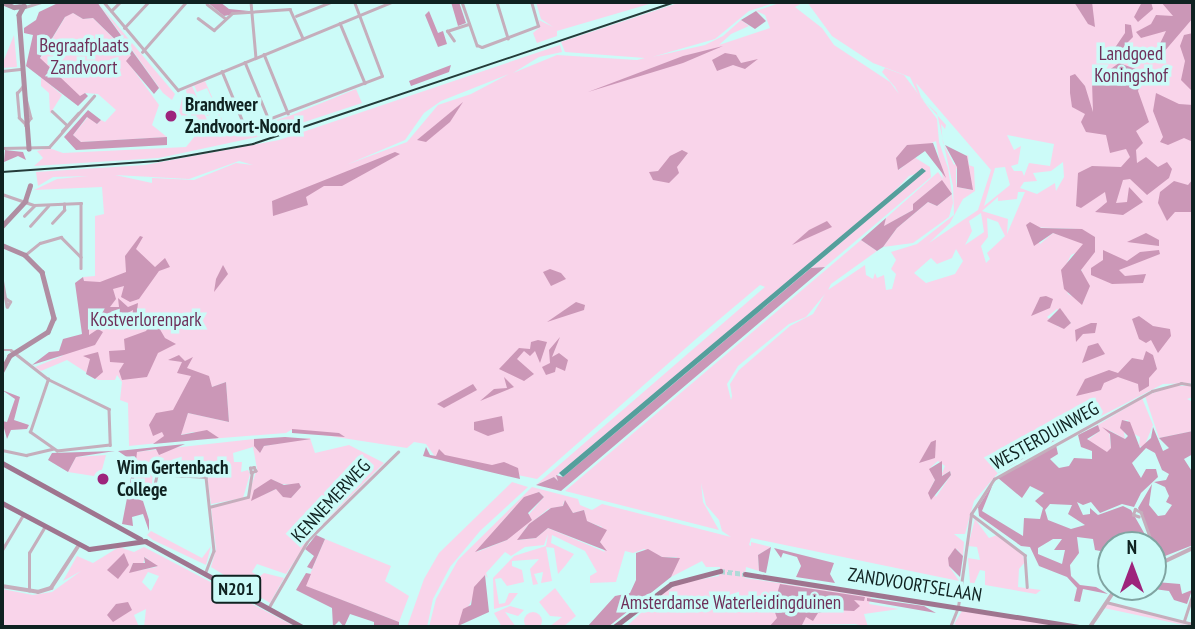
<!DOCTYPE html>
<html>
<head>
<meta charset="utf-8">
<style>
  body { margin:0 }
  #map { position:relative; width:1195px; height:629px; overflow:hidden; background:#ccfbf8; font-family:"PT Sans Narrow",sans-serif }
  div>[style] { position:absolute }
  .green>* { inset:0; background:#f9d4ea }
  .round { border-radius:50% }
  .forest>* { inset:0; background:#cb97b7 }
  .water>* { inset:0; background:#559f9c }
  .primary-tunnel>* { height:5px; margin-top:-2.5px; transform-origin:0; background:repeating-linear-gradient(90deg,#b0dad8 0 5px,transparent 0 7.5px) }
  .minor>* { height:2.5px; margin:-1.25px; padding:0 1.25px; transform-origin:1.25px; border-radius:1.25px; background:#c5aebc }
  .tertiary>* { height:3.5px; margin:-1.75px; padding:0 1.75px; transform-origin:1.75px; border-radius:1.75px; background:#c5aebc }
  .secondary>* { height:4.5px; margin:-2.25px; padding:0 2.25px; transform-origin:2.25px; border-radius:2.25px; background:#b08da2 }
  .primary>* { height:5px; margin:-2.5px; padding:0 2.5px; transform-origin:2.5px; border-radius:2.5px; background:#9f758f }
  .rail>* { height:2px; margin:-1px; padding:0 1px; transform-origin:1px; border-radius:1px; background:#243b39 }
  .dots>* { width:19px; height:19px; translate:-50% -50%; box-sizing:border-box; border:4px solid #ccfbf8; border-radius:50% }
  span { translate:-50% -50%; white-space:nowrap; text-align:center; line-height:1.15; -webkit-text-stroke:7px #ccfbf8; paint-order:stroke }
  .shield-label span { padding:2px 5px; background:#ccfbf8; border:2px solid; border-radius:5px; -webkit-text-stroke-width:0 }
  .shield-label { font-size:18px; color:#0f2221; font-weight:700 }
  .park-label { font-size:19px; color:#6f305a }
  .poi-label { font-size:19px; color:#0f2221; font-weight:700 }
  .left { translate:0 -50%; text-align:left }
  .street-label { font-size:19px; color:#0f2221 }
  .frame { position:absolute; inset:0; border:4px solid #0f2221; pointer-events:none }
  .north { position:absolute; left:1097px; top:531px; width:70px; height:70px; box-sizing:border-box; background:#ccfbf8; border:2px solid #80a4a2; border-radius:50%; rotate:0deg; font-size:19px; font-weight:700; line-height:28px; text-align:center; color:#0f2221 }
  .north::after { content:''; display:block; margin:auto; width:24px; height:32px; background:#9d247c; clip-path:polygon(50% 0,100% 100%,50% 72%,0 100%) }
</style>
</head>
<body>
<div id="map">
  <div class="green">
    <i style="clip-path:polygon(536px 2px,656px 2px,557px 31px,557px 36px,537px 43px,533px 33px,540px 27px,539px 20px,553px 27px,541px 19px)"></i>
    <i style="clip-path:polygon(evenodd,681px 2px,777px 2px,749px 11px,715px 39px,652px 57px,705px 45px,723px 36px,741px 20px,749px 26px,731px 34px,719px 45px,770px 28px,765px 15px,756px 11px,782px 2px,804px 2px,795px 7px,822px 28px,834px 45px,890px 82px,899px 94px,895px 87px,882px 72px,885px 68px,904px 75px,937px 119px,939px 142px,948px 168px,952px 194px,953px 203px,949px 217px,913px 243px,883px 247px,897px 228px,928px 202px,937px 206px,952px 194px,941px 181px,914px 204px,913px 210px,883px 227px,886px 218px,938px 172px,943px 179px,936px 141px,920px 148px,907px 145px,899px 170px,914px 157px,930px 167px,931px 177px,825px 267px,811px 268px,925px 171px,909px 176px,885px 201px,557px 475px,558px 481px,554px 477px,536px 485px,765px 287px,760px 285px,696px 339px,537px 479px,436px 458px,426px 444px,414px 442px,407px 448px,291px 430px,286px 433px,209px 439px,217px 439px,193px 432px,180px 435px,188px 413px,229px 422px,226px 382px,212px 387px,195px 373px,178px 441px,129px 446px,128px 403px,120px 400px,122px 382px,117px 375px,115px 380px,98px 380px,67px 360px,41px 371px,35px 367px,62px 356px,85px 333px,96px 283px,84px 282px,83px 277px,95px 276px,95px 216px,104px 214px,102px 187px,34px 190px,57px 179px,88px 176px,53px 177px,38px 186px,36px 172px,145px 165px,279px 140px,560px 45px,562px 52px,539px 57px,513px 73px,557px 55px,637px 60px,645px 58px,565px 52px,561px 42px,681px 2px,509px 74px,471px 94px,438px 105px,407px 142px,346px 165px,405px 140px,424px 113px,441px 101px,509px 74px,681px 2px,239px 161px,253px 165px,236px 163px,194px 180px,152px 178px,152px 183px,115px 175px,189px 179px,239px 161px)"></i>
    <i style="clip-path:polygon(evenodd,807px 2px,1193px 2px,1193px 383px,1163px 384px,1068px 433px,1052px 433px,1056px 421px,1042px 431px,1046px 437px,1043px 442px,1032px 443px,1018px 456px,1001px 461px,998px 473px,974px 501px,965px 534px,954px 534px,964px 542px,963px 556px,957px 549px,950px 555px,949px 566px,959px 581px,751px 538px,749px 545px,751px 546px,751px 542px,771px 547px,758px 555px,759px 571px,746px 567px,745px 578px,871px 597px,869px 604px,899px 609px,864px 614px,868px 627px,855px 624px,626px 627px,661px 594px,680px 583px,719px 576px,720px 567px,706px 567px,702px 561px,671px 577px,677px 557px,662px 557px,644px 549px,633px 553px,625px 551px,616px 582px,590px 583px,590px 576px,597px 572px,585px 551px,552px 535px,551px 543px,574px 554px,565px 566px,558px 574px,554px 548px,546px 547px,552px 581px,541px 583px,543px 572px,534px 574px,538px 584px,533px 585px,530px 569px,539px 559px,512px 561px,512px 566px,522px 570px,524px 582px,507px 586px,501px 578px,495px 579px,499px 604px,505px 603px,509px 593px,518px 593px,509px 605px,494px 609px,493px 578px,514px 556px,546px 546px,548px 534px,544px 545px,525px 547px,511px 556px,505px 552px,486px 573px,488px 578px,485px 575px,458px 626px,429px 627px,436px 599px,458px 560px,532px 487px,578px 499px,580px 505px,592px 510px,602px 504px,731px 537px,722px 531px,719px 520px,706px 505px,701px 483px,703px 502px,719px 530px,565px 491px,861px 240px,877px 251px,831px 284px,828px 290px,865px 265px,866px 275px,873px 279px,875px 273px,877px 278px,884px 275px,886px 290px,892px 289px,896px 274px,891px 269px,896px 260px,891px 252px,917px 244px,954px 215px,953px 186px,937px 113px,919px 96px,910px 77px,873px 63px,832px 36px,807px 2px,916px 83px,991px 170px,978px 210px,929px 243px,950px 223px,963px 199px,975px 191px,974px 167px,969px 165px,968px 155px,954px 165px,943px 143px,941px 124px,945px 129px,946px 125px,921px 97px,916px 83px,807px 2px,1007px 135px,1054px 144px,1050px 166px,1029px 163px,1024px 176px,1022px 171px,1014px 171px,1011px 166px,1018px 164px,1021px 146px,1014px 150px,1007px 135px,807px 2px,967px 157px,967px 166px,972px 190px,957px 187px,956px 182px,956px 169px,967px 157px,807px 2px,1063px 162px,1064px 177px,1056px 191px,1055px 183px,1037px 194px,1020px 188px,1024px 182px,1037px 181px,1033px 173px,1051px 171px,1063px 162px,807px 2px,1005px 167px,1010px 185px,984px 206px,995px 168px,1005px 167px,807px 2px,1018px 192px,1025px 192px,1007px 234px,1008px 219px,982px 211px,998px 197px,998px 201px,1017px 199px,1018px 192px,807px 2px,981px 213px,984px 232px,965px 245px,972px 231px,969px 221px,981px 213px,807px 2px,987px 218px,998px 222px,1005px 236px,987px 253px,990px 259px,986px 263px,981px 246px,988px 237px,987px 218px,807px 2px,1027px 227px,1078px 229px,1079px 241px,1053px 233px,1040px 244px,1027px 227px,807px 2px,956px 249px,963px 261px,955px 274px,926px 283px,914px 273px,931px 258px,937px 264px,952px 258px,956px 249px,807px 2px,1080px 251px,1084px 302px,1068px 294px,1062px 273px,1071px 255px,1080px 251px,807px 2px,825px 294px,813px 314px,790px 326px,739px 370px,730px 384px,732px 396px,731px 400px,727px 384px,738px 366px,789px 324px,806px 317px,825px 294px,807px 2px,1057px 309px,1065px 316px,1071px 323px,1059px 327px,1047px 317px,1057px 309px,807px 2px,938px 461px,945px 466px,941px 476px,950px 471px,951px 475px,936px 497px,931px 487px,935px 480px,931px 467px,938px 461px,807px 2px,539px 492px,544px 497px,507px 540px,477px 552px,513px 509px,539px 492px,807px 2px,564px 501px,573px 513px,584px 510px,586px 521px,602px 527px,600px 542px,605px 552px,548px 528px,536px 538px,519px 540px,526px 527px,548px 509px,563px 506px,564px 501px)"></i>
    <i style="clip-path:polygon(100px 5px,175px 94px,172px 100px,163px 93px)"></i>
    <i style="clip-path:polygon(73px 13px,83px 19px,93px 18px,131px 56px,127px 61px,159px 105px,152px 125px,167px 137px,81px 142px,73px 135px,88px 117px,97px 124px,101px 120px,105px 122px,116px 110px,98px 94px,85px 93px,80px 97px,40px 59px,67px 14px)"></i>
    <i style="clip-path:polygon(14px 35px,17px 67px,2px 68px,2px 65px)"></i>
    <i style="clip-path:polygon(41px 77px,62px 95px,50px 114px,49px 93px,41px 86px)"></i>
    <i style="clip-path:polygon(205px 81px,224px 124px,229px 122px,232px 128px,249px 129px,292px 115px,356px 89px,362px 103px,262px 136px,159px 158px,34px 166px,43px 158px,37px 151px,49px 148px,63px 153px,186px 147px,195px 136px,206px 136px,204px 130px,195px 134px,186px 90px,192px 86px,215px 138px,211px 126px,221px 122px,217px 112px,207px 116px,201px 103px,212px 99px,207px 88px,197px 92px,194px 85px)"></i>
    <i style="clip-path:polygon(183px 94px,185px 97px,189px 127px,179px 112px)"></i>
    <i style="clip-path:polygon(1172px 386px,1191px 386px,1193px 397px,1187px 399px,1193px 402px,1193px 431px,1159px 438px,1145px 396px)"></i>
    <i style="clip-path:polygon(1142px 398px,1153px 425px,1144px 447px,1139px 446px,1140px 437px,1132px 433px,1128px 420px,1122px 421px,1125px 439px,1109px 430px,1111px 448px,1107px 453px,1088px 440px,1100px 431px,1098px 425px)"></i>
    <i style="clip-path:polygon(evenodd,310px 438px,315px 453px,349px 445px,384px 463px,312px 535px,286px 574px,257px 564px,252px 572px,259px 577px,264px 573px,284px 578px,270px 603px,211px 567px,216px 549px,211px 507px,247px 498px,257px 469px,253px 447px,233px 453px,234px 462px,242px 462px,241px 472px,248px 470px,250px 474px,243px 498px,211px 504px,207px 475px,160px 470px,153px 473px,152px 484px,138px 484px,153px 486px,153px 489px,140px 486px,133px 491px,136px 452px,254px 439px,260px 452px,264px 446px,310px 438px,273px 480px,281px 484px,301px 485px,292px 497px,276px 489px,265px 494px,254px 490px,273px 480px)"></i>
    <i style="clip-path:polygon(106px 455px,100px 477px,68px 472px,76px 457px)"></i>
    <i style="clip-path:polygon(512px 482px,528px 487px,480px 531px,450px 567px,433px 599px,427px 627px,407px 627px,424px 579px,439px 553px)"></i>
    <i style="clip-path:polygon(975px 519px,989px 538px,997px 535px,1022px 553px,1025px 562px,1019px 569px,1018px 587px,1041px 590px,1036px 594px,985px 585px,985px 571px,980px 570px,974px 584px,970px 583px,968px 558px,980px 560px,977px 547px,968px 546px)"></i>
    <i style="clip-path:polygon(151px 531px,202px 558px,211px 546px,206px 565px,153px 540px,147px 535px)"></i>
    <i style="clip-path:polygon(325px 539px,391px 566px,385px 581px,409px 596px,399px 622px,305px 586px)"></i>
    <i style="clip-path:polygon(evenodd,119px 547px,134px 552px,144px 547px,296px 627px,144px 627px,146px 609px,134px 615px,139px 627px,2px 627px,2px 589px,33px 595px,52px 592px,81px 571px,63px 581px,77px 556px,93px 563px,119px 547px,145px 557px,157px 567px,130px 572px,133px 563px,143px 564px,145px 557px,119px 547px,148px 572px,159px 576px,151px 591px,142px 582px,148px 572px)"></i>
    <i style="clip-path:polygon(555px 588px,576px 616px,563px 627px,549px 627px,562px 617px,550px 616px,539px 602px)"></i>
    <i style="clip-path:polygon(1107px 604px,1157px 615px,1193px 627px,1104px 608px)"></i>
    <i style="clip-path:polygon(510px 606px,524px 610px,518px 616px,505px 612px,516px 627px,502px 627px,494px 613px)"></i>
    <i style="clip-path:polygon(962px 611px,1067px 627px,960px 627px,954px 624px)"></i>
    <i class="round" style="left:524px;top:612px;width:18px;height:18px"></i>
  </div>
  <div class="forest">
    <i style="clip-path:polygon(60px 2px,97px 2px,159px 88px,154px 94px,126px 61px,131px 55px,93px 18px,83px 19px,73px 13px,65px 17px,40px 58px,80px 96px,85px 93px,88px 96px,78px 106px,26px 66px,33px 35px,24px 33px,24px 28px,36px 20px,39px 12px)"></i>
    <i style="clip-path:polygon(207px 2px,220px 2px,229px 9px,249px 11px,224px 16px)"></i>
    <i style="clip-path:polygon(451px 2px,459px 2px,466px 23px,458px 26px)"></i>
    <i style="clip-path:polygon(1074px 2px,1092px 2px,1095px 27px,1088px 24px)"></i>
    <i style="clip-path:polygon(1142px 2px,1151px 2px,1153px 9px,1138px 22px,1134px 17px)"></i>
    <i style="clip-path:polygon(1161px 2px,1193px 2px,1193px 18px,1157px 60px,1155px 54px,1166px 31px,1141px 38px,1136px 32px,1151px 24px,1156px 15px,1173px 16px)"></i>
    <i style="clip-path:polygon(429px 11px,438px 33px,443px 31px,447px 44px,438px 47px,425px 15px)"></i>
    <i style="clip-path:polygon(756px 11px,766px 21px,755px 29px,741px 20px)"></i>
    <i style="clip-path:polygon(1125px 24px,1131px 25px,1133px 37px,1124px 46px,1123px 59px,1112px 52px,1125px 33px)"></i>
    <i style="clip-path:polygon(1193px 33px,1193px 92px,1181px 80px,1185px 61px,1180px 46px,1184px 35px)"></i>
    <i style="clip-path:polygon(723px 46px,683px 63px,588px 92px,683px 56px)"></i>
    <i style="clip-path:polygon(725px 53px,736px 55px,741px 63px,758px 59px,745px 69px,733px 65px,717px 71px,712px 60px)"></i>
    <i style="clip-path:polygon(1119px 63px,1144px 72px,1138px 91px,1149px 122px,1136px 131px,1143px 143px,1136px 150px,1137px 163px,1146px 157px,1158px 167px,1167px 162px,1172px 169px,1169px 178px,1147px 195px,1130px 179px,1123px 180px,1116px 203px,1127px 202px,1129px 187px,1143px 202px,1123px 215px,1095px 212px,1107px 202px,1105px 192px,1081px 208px,1076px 206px,1078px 173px,1092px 166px,1121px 167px,1130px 157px,1126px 149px,1110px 153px,1106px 135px,1086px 132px,1081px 122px,1085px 114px,1072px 107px,1070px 93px,1070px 76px,1075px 74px,1085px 86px,1093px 112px,1092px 82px,1102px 84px,1105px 73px)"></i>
    <i style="clip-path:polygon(451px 65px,449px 72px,411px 86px,409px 81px)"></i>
    <i style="clip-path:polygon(1156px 93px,1179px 104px,1193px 105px,1193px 142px,1184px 138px,1168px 145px,1160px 142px,1163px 137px,1153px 111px)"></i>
    <i style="clip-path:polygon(463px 102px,450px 122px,426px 142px,417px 140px)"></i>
    <i style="clip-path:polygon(88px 110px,101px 120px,97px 124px,87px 117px,73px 135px,81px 142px,167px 137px,167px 145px,76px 150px,64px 137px)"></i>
    <i style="clip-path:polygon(933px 143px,946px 178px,925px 151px,898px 170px,896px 158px,907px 145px)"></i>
    <i style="clip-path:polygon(945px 145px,967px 156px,973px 190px,957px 187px,957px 167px)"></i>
    <i style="clip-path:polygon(5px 150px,23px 152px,26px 160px,18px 156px,4px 162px)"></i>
    <i style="clip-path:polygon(682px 150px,688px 153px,677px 167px,679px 173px,669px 183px,653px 180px,649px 172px,658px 171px,670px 156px)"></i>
    <i style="clip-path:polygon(395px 152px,400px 154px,342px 186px,324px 186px,306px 197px,308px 205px,273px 216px,272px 201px)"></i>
    <i style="clip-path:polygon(1193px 179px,1193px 212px,1175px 212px,1167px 221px,1158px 203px,1160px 192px,1174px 181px,1188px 185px)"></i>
    <i style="clip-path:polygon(942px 180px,952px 194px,937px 206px,928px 202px,897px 228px,883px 247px,877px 251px,861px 240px,886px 218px,884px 226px,913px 210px,913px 204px)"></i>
    <i style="clip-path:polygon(827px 221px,832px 227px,792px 245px,809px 230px)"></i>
    <i style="clip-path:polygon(1030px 222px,1041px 228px,1082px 229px,1095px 237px,1095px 252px,1081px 270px,1090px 286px,1082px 305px,1064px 289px,1061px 270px,1083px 244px,1053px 233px,1034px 246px,1026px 225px)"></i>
    <i style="clip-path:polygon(1146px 233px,1159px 240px,1159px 246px,1127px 242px)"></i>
    <i style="clip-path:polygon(140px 236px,143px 237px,136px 249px,155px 267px,165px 258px,170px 267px,159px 271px,139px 299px,130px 302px,121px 297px,124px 286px,113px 289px,116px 299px,110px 307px,119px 307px,118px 298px,128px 307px,138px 303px,136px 319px,132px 320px,133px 310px,112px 322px,89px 327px,89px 335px,98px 329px,103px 332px,95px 345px,32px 365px,49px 352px,59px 351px,63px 339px,82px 334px,75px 283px,83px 277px,84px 281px,100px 282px,126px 272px,125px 256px)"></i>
    <i style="clip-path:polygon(1103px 250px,1127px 261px,1140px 252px,1159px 250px,1160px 254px,1119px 270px,1125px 276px,1146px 274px,1143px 283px,1112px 284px,1091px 275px,1091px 268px,1103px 260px)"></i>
    <i style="clip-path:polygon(223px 265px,228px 274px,214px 292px,216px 279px)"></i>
    <i style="clip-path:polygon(825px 267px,561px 491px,536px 485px,554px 477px,558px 481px,556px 475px,563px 477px,811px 268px)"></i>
    <i style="clip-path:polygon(550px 269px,561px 273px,566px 279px,551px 286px,543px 272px)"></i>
    <i style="clip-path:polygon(1046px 296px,1053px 299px,1050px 308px,1031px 316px,1040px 297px)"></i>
    <i style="clip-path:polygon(576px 302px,585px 305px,584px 310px,547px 322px)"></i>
    <i style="clip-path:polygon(1060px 308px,1071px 323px,1064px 329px,1047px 321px)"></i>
    <i style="clip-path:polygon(1139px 316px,1153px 326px,1170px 329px,1171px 336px,1158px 353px,1151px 340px,1146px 343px,1139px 339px,1132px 319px)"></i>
    <i style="clip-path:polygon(154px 319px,165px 338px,176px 344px,158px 353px,147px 377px,122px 380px,119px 371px,124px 363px,110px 362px,109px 351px,125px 350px,124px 339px,146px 331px)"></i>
    <i style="clip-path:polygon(1091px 323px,1097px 323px,1095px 333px,1083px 334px,1076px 342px,1075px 330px)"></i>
    <i style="clip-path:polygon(560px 337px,552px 357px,559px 353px,568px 360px,565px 371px,556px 367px,555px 372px,546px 375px,542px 367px,550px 363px,549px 350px)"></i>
    <i style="clip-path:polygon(538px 340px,547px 342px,540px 363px,535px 351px,530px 356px,524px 351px,517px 359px,534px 374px,524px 381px,499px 369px,519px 348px,530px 349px,531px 342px)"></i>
    <i style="clip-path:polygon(1098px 343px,1105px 354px,1082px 363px,1088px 346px)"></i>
    <i style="clip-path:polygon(1146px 351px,1153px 355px,1157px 369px,1149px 378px,1149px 386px,1139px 392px,1138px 384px,1118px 377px,1104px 383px,1101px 390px,1076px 396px,1085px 379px,1109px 370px,1118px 373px,1132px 358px,1143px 360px)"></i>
    <i style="clip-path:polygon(98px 352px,103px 372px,95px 379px,86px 374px,90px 359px,83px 356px)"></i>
    <i style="clip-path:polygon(179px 355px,185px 361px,193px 357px,187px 368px,209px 376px,212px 387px,226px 382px,229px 422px,188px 413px,181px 435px,207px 430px,219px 438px,153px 444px,164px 436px,162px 432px,153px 436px,149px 425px,156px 413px,173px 410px,191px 376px,177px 373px,182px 362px,168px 360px)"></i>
    <i style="clip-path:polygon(504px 377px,514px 387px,480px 401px,494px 389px,507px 388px)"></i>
    <i style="clip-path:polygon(473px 384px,477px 390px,444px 408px,437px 404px)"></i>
    <i style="clip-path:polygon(2px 390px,20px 397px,14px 420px,29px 425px,27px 429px,11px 430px,7px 439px,2px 421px,7px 422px,15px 399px)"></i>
    <i style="clip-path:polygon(502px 416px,504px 431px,488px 436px,474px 430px,474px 422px)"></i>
    <i style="clip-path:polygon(evenodd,1122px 420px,1130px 422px,1140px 448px,1151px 438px,1153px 427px,1163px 451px,1169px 448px,1159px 438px,1193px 431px,1193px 454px,1184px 459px,1193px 473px,1193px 545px,1160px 558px,1138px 508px,1152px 484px,1149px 505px,1158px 516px,1165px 515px,1172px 505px,1166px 502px,1169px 496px,1165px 487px,1154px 482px,1166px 480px,1169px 474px,1162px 470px,1155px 453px,1146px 448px,1132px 463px,1141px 478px,1146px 469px,1156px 469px,1158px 477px,1141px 493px,1134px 507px,1122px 504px,1100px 513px,1091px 502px,1083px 505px,1077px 502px,1083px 515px,1090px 514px,1090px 508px,1098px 515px,1123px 506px,1131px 510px,1151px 545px,1111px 545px,1111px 553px,1095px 550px,1093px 539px,1077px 537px,1079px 553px,1070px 565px,1071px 576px,1080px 585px,1096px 587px,1108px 594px,1083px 589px,1080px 602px,1074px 601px,1077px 588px,1067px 577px,1039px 566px,1030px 547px,1021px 546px,979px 516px,978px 507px,993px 484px,982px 511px,1023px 536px,1024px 518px,1040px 519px,1043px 508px,1035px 501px,1044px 493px,1030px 486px,1022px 498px,998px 478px,1056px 445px,1058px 454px,1050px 459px,1059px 468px,1069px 466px,1074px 458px,1092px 459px,1092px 451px,1081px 447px,1078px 435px,1098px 425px,1100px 431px,1087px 439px,1107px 452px,1111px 448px,1110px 434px,1102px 427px,1125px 439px,1128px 436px,1120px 428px,1122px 420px,1050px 504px,1072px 505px,1068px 514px,1085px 525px,1071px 529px,1048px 520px,1045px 510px,1050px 504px,1122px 420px,1053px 539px,1062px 539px,1054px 550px,1065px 550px,1062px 564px,1038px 554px,1038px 548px,1053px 539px)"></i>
    <i style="clip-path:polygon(1056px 421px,1060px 425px,1052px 434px,1062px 429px,1068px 433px,998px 473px,1001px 461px,1029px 449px,1038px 438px,1038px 443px,1043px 442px,1046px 437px,1041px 432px)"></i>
    <i style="clip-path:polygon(292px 429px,339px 433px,345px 437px,292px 433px)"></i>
    <i style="clip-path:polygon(285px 437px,311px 439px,264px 446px,260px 453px,254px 446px,254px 439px)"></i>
    <i style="clip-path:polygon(936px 440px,935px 458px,919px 463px,931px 442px)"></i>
    <i style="clip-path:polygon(185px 444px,159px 455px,156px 449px,137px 452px,132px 497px,143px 501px,149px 520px,149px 531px,143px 514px,132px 517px,133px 526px,122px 524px,134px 462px,118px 451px)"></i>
    <i style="clip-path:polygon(426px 447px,430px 455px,436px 456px,439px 449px,445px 455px,492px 465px,504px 462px,518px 468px,520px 479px,423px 456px)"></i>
    <i style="clip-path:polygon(115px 451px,76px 457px,68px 472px,48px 460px,52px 453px)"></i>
    <i style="clip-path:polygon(942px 461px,942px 476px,950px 471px,951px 475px,931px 500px,928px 493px,935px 480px,929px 469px)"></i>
    <i style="clip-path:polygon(271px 479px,284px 485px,299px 483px,301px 487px,291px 498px,283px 497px,276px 489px,251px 501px,254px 490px)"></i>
    <i style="clip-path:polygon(539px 492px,544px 497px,528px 513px,532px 520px,507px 540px,475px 552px,524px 497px)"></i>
    <i style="clip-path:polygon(565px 500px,573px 513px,584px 510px,587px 521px,607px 530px,600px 542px,607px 551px,548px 528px,536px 538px,517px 540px,529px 524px,551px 508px,563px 506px)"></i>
    <i style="clip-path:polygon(316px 535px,325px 539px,312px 569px,307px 567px,314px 556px,305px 549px)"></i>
    <i style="clip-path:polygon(771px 547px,766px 573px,759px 571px,758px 555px)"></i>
    <i style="clip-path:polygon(774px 548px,834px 563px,830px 574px,835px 583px,796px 577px,801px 566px,797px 557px,783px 553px,781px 558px)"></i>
    <i style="clip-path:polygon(955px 548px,963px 556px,960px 577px,949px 566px,948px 558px)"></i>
    <i style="clip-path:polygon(648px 549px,662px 557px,680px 558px,671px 577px,608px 627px,587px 627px,615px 596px,630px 593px,636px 580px,636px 553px)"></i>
    <i style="clip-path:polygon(124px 553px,129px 565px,118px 579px,107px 570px)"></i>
    <i style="clip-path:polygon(144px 557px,158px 566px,129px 573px,133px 563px,145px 563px)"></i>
    <i style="clip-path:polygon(306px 573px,311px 574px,306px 586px,399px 622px,399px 627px,374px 627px,374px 622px,350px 614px,344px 627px,339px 621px,333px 627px,332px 608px,296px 590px)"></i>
    <i style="clip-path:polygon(485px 575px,489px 612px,458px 626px,463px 609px,471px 605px,474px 587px)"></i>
    <i style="clip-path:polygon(1156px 582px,1180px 584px,1182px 594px,1192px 590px,1187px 604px,1174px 600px,1169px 591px,1154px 589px)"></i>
    <i style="clip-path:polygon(780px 584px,865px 597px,864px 601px,854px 600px,860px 606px,854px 611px,834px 610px,828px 596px,830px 610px,818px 613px,813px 621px,806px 617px,801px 627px,769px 627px,777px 618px,773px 607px)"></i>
    <i style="clip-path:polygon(867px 598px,924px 606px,936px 613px,867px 601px)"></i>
    <i style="clip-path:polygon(128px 602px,132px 610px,113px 622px,107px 615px,116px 604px)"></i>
  </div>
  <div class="water">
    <i style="clip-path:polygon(922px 168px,926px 171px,692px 368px,563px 477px,559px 473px)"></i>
  </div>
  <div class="primary-tunnel">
    <i style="left:720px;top:571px;width:25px;rotate:7deg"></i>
  </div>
  <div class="minor">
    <i style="left:104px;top:2px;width:115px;rotate:49.9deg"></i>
    <i style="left:178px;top:90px;width:230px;rotate:-22.4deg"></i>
    <i style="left:251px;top:2px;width:56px;rotate:84.9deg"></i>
    <i style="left:462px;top:2px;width:46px;rotate:70.8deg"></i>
    <i style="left:477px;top:45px;width:5px;rotate:22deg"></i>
    <i style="left:482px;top:47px;width:60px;rotate:-20.6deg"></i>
    <i style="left:538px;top:26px;width:25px;rotate:-106deg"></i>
    <i style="left:497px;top:2px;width:38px;rotate:73deg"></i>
    <i style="left:19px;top:3px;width:1px;rotate:-90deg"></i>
    <i style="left:207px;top:4px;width:23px;rotate:38deg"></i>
    <i style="left:25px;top:7px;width:17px;rotate:-17deg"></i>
    <i style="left:111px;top:11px;width:13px;rotate:-45deg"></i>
    <i style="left:296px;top:16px;width:38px;rotate:-22deg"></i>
    <i style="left:198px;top:18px;width:20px;rotate:37deg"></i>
    <i style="left:214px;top:30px;width:25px;rotate:-43deg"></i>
    <i style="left:232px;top:13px;width:58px;rotate:-3.9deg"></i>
    <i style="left:290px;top:9px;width:32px;rotate:66deg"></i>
    <i style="left:340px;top:23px;width:65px;rotate:67.4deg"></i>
    <i style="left:124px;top:28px;width:35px;rotate:-47deg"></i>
    <i style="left:454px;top:41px;width:12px;rotate:-125deg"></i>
    <i style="left:447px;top:31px;width:23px;rotate:-18deg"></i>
    <i style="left:142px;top:52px;width:67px;rotate:-48.7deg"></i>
    <i style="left:264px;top:54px;width:64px;rotate:67.9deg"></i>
    <i style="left:245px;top:62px;width:63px;rotate:67.5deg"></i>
    <i style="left:2px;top:71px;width:20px;rotate:-6deg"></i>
    <i style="left:222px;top:71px;width:55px;rotate:67.6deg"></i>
    <i style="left:243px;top:122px;width:8px;rotate:30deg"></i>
    <i style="left:250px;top:126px;width:141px;rotate:-20.7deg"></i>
    <i style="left:382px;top:76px;width:79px;rotate:-110.7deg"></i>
    <i style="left:23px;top:86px;width:33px;rotate:76deg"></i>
    <i style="left:31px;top:118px;width:9px;rotate:126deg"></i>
    <i style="left:26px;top:125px;width:10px;rotate:-135deg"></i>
    <i style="left:19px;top:118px;width:25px;rotate:-95deg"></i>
    <i style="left:17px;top:93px;width:9px;rotate:-49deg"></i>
    <i style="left:52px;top:111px;width:19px;rotate:43deg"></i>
    <i style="left:62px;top:131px;width:24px;rotate:-48deg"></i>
    <i style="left:2px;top:148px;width:47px;rotate:-1.2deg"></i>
    <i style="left:49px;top:147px;width:68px;rotate:-48.6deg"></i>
    <i style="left:2px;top:194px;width:34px;rotate:19deg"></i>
    <i style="left:34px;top:205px;width:47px;rotate:-2.4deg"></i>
    <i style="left:81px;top:203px;width:65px;rotate:90deg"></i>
    <i style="left:24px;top:216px;width:14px;rotate:-45deg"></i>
    <i style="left:52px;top:223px;width:18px;rotate:-47deg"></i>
    <i style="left:64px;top:210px;width:6px;rotate:-90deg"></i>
    <i style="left:30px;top:226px;width:27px;rotate:-48deg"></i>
    <i style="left:25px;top:255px;width:19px;rotate:-39deg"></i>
    <i style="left:40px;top:243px;width:22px;rotate:-16deg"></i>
    <i style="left:61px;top:237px;width:28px;rotate:45deg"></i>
    <i style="left:2px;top:278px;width:29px;rotate:80deg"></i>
    <i style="left:7px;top:307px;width:6px;rotate:-59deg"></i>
    <i style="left:10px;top:302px;width:5px;rotate:-143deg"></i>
    <i style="left:2px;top:350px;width:9px"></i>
    <i style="left:11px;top:350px;width:47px;rotate:38.1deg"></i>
    <i style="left:48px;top:379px;width:68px;rotate:26.2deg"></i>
    <i style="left:109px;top:409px;width:36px;rotate:88deg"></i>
    <i style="left:110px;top:445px;width:53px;rotate:173.5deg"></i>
    <i style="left:57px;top:451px;width:33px;rotate:-145deg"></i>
    <i style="left:30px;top:432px;width:56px;rotate:-71.2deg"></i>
    <i style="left:2px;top:450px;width:25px;rotate:12deg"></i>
    <i style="left:26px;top:455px;width:27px;rotate:-13deg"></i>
    <i style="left:254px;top:467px;width:4px;rotate:63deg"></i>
    <i style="left:256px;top:471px;width:5px;rotate:158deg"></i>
    <i style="left:251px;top:473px;width:5px;rotate:-101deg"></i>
    <i style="left:250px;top:468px;width:4px;rotate:-14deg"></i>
    <i style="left:140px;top:493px;width:13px;rotate:-9deg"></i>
    <i style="left:153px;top:491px;width:17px;rotate:-77deg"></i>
    <i style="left:157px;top:474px;width:49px;rotate:3.5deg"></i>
    <i style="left:206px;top:477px;width:74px;rotate:83.8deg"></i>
    <i style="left:214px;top:551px;width:25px;rotate:111deg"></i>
    <i style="left:209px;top:507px;width:40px;rotate:-14.4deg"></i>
    <i style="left:248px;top:497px;width:24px;rotate:-81deg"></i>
    <i style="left:971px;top:514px;width:68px;rotate:37.2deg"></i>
    <i style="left:1025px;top:555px;width:32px;rotate:86deg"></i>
    <i style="left:1139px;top:517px;width:6px;rotate:-162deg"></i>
    <i style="left:1133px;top:515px;width:6px;rotate:-72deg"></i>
    <i style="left:1135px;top:509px;width:7px;rotate:27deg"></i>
    <i style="left:1141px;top:512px;width:35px;rotate:70deg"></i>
    <i style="left:1153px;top:546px;width:19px;rotate:65deg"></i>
    <i style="left:2px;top:550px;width:41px;rotate:-59deg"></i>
    <i style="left:29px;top:591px;width:38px;rotate:-90deg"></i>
    <i style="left:29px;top:553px;width:31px;rotate:-59deg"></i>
    <i style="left:1106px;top:602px;width:90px;rotate:14.2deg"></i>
    <i style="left:269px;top:607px;width:78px;rotate:-59.8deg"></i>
    <i style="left:308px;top:540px;width:126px;rotate:-44.4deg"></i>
    <i style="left:1184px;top:621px;width:28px;rotate:-72deg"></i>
    <i style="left:950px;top:627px;width:22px;rotate:-68deg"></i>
    <i style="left:958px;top:607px;width:94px;rotate:-82deg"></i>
    <i style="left:971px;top:514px;width:42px;rotate:-56.7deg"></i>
    <i style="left:994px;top:479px;width:181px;rotate:-29.1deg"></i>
    <i style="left:1152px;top:391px;width:30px;rotate:-15deg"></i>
    <i style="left:1181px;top:383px;width:12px;rotate:9deg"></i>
  </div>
  <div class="tertiary">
    <i style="left:1153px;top:567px;width:44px;rotate:-25.4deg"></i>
    <i style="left:2px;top:586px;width:36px;rotate:9deg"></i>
    <i style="left:38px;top:592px;width:14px;rotate:-17deg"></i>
    <i style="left:51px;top:588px;width:51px;rotate:-56.9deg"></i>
    <i style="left:1090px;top:627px;width:48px;rotate:-56deg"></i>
  </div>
  <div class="secondary">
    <i style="left:2px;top:2px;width:13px;rotate:23deg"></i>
    <i style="left:14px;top:7px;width:10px;rotate:-6deg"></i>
    <i style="left:24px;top:6px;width:10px;rotate:119deg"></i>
    <i style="left:19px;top:15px;width:134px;rotate:85.7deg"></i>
    <i style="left:2px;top:226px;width:34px;rotate:-47deg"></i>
    <i style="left:25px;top:201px;width:16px;rotate:-72deg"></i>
    <i style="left:2px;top:245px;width:25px;rotate:23deg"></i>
    <i style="left:25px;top:255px;width:24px;rotate:45deg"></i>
    <i style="left:42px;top:272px;width:48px;rotate:75.4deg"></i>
    <i style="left:54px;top:318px;width:15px;rotate:113deg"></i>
    <i style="left:48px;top:332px;width:45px;rotate:147.7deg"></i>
    <i style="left:10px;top:356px;width:17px;rotate:118deg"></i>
  </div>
  <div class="primary">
    <i style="left:2px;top:463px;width:158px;rotate:28.8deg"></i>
    <i style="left:2px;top:503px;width:98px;rotate:27.9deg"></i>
    <i style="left:89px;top:549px;width:57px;rotate:-8.1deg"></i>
    <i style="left:145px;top:541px;width:179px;rotate:28.7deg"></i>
    <i style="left:745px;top:574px;width:338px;rotate:9deg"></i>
    <i style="left:614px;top:627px;width:71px;rotate:-37deg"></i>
    <i style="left:671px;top:584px;width:51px;rotate:-14.9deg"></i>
  </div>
  <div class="rail">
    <i style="left:2px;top:172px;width:156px;rotate:-4deg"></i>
    <i style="left:158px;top:161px;width:97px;rotate:-10.1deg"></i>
    <i style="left:253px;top:144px;width:446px;rotate:-18.6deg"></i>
  </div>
  <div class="dots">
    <i style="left:171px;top:116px;background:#9d247c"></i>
    <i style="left:103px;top:479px;background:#9d247c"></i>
  </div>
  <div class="shield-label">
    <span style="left:236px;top:589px">N201</span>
  </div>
  <div class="park-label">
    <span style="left:84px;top:57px">Begraafplaats<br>Zandvoort</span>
    <span style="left:1131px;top:65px">Landgoed<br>Koningshof</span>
    <span style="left:146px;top:320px">Kostverlorenpark</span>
    <span style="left:731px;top:603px">Amsterdamse Waterleidingduinen</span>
  </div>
  <div class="poi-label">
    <span class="left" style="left:185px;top:116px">Brandweer<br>Zandvoort-Noord</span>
    <span class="left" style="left:117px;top:479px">Wim Gertenbach<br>College</span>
  </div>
  <div class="street-label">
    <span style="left:1045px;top:436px;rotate:-29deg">WESTERDUINWEG</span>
    <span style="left:331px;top:501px;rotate:-47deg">KENNEMERWEG</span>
    <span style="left:915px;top:585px;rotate:9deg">ZANDVOORTSELAAN</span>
  </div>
  <div class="frame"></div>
  <div class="north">N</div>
</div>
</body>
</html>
